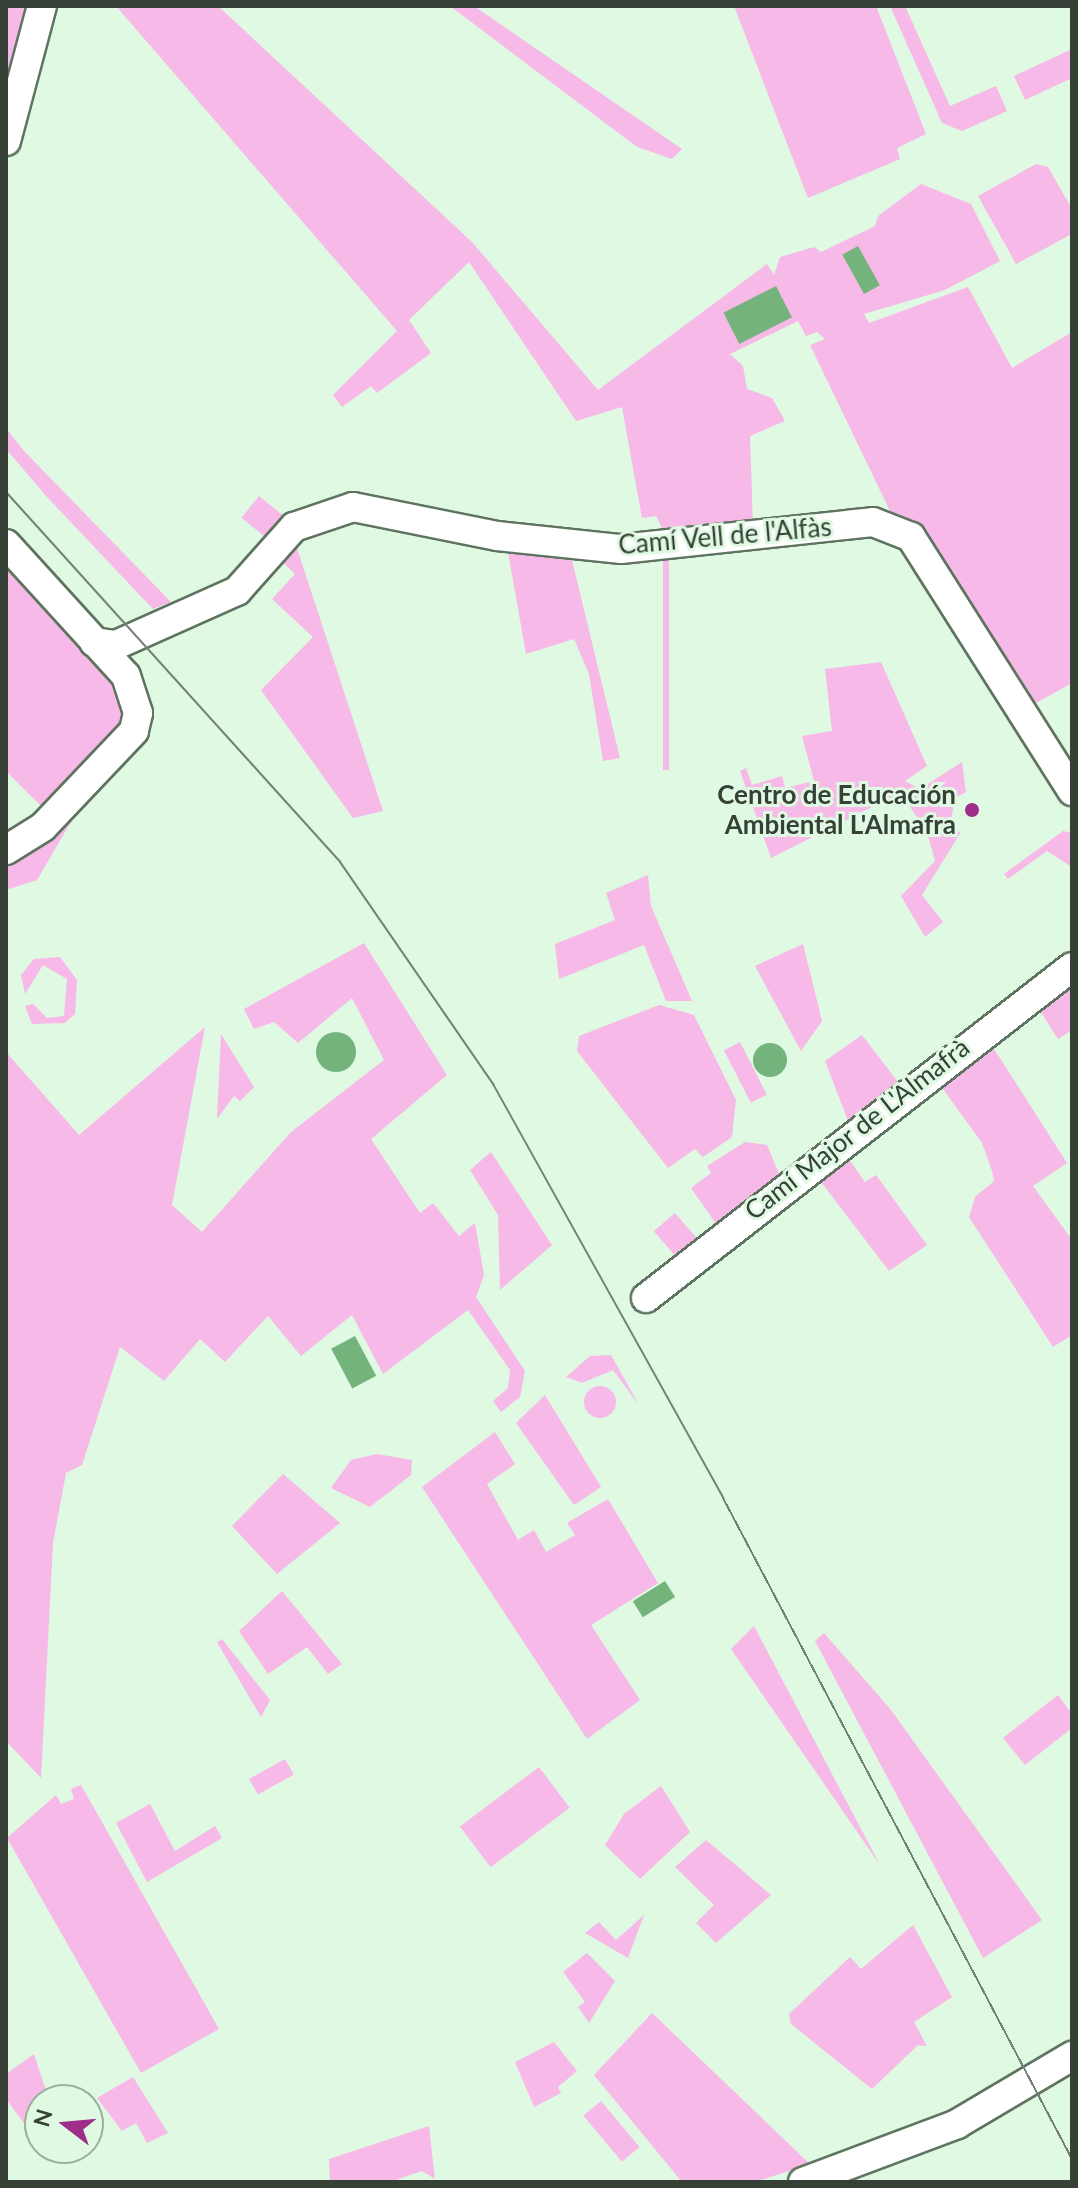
<!DOCTYPE html>
<html>
<head>
<meta charset="utf-8">
<style>
  body { margin:0 }
  #map { position:relative; width:1078px; height:2188px; overflow:hidden; background:#e0f9e2; font-family:Lato,sans-serif }
  div>[style] { position:absolute }
  .green>* { inset:0; background:#f7b9e7; transform-origin:0 0 }
  .round { border-radius:50% }
  .water>* { inset:0; background:#75b37c; transform-origin:0 0 }
  .roads { filter:drop-shadow(2px 0 #5f7460) drop-shadow(-2px 0 #5f7460) drop-shadow(0 2px #5f7460) drop-shadow(0 -2px #5f7460) }
  .minor>* { height:28px; margin:-14px; padding:0 14px; transform-origin:14px; border-radius:14px; background:#fff }
  .tram>* { height:2px; margin:-1px; padding:0 1px; transform-origin:1px; border-radius:1px; background:#738274 }
  .dots>* { width:22px; height:22px; translate:-50% -50%; box-sizing:border-box; border:4px solid #e0f9e2; border-radius:50% }
  span { translate:-50% -50%; white-space:nowrap; text-align:center; line-height:1.15; -webkit-text-stroke:6px #e0f9e2; paint-order:stroke }
  .street-label { font-size:26px; color:#364036 }
  .poi-label { font-size:26px; color:#364036; font-weight:700 }
  .right { translate:-100% -50%; text-align:right }
  .frame { position:absolute; inset:0; border:8px solid #364036; pointer-events:none }
  .north { position:absolute; left:24px; top:2084px; width:80px; height:80px; box-sizing:border-box; background:#e0f9e2; border:2px solid #9caf9d; border-radius:50%; rotate:286deg; font-size:22px; font-weight:700; line-height:32px; text-align:center; color:#364036 }
  .north::after { content:''; display:block; margin:auto; width:28px; height:36px; background:#9f2d8a; clip-path:polygon(50% 0,100% 100%,50% 72%,0 100%) }
</style>
</head>
<body>
<div id="map">
  <div class="green">
    <i style="clip-path:polygon(9px 6px,36px 6px,6px 121px,6px 21px)"></i>
    <i style="clip-path:polygon(116px 6px,218px 6px,472px 242px,598px 390px,767px 264px,774px 275px,780px 257px,814px 247px,821px 252px,875px 226px,878px 216px,921px 184px,971px 204px,1000px 261px,945px 290px,864px 314px,869px 323px,968px 287px,1012px 368px,1072px 332px,1072px 683px,1029px 707px,920px 534px,890px 511px,810px 345px,825px 339px,817px 332px,806px 336px,798px 321px,730px 354px,743px 366px,747px 389px,772px 398px,785px 421px,750px 436px,753px 526px,666px 536px,656px 516px,642px 518px,622px 407px,576px 421px,469px 262px,409px 320px,431px 353px,377px 393px,371px 386px,342px 407px,333px 395px,397px 331px)"></i>
    <i style="clip-path:polygon(450px 6px,474px 6px,682px 149px,672px 159px,637px 147px)"></i>
    <i style="clip-path:polygon(734px 6px,876px 6px,926px 134px,897px 148px,900px 159px,808px 198px)"></i>
    <i style="clip-path:polygon(890px 6px,905px 6px,950px 106px,996px 86px,1007px 111px,962px 131px,942px 123px)"></i>
    <i style="clip-path:polygon(1072px 49px,1072px 78px,1025px 100px,1014px 76px)"></i>
    <i style="clip-path:polygon(1036px 164px,1048px 167px,1072px 209px,1072px 234px,1016px 264px,978px 196px)"></i>
    <i style="clip-path:polygon(6px 428px,24px 451px,171px 602px,153px 609px,47px 497px,6px 449px)"></i>
    <i style="left:259px;top:496px;width:33px;height:28px;rotate:39deg"></i>
    <i style="clip-path:polygon(295px 542px,383px 811px,353px 818px,261px 690px,313px 637px,272px 599px,295px 574px,280px 560px)"></i>
    <i style="clip-path:polygon(507px 546px,570px 552px,620px 758px,603px 761px,589px 674px,574px 639px,526px 654px)"></i>
    <i style="left:663px;top:555px;width:6px;height:215px"></i>
    <i style="clip-path:polygon(6px 559px,119px 688px,126px 723px,43px 808px,6px 771px)"></i>
    <i style="clip-path:polygon(881px 662px,927px 766px,905px 781px,920px 789px,962px 762px,966px 792px,955px 798px,949px 830px,961px 832px,922px 895px,943px 922px,925px 937px,901px 896px,935px 861px,927px 832px,906px 801px,884px 801px,771px 858px,740px 771px,746px 768px,752px 785px,782px 776px,785px 788px,814px 781px,802px 736px,832px 731px,825px 669px)"></i>
    <i style="clip-path:polygon(82px 803px,37px 880px,6px 890px,6px 863px)"></i>
    <i style="clip-path:polygon(1063px 831px,1072px 833px,1072px 867px,1047px 851px,1008px 879px,1004px 874px)"></i>
    <i style="clip-path:polygon(648px 875px,651px 906px,692px 1001px,666px 1001px,644px 945px,559px 979px,555px 944px,615px 920px,606px 893px)"></i>
    <i style="clip-path:polygon(364px 943px,447px 1075px,371px 1139px,420px 1213px,433px 1203px,459px 1236px,475px 1223px,484px 1275px,476px 1297px,525px 1371px,520px 1397px,501px 1412px,493px 1401px,508px 1388px,510px 1370px,468px 1310px,383px 1374px,352px 1315px,301px 1356px,268px 1316px,225px 1362px,200px 1339px,164px 1381px,120px 1347px,82px 1465px,66px 1473px,53px 1543px,41px 1778px,6px 1741px,6px 1052px,79px 1135px,205px 1027px,172px 1205px,202px 1232px,291px 1132px,384px 1060px,352px 998px,298px 1043px,274px 1022px,254px 1029px,244px 1009px)"></i>
    <i style="clip-path:polygon(803px 944px,822px 1021px,801px 1051px,755px 966px)"></i>
    <i style="clip-path:polygon(60px 957px,77px 980px,75px 1014px,65px 1023px,32px 1024px,25px 1006px,33px 1004px,47px 1018px,64px 1016px,67px 979px,43px 965px,25px 994px,21px 975px,34px 959px)"></i>
    <i style="clip-path:polygon(1072px 988px,1072px 1030px,1058px 1039px,1039px 1009px)"></i>
    <i style="clip-path:polygon(659px 1005px,694px 1015px,736px 1100px,732px 1137px,703px 1157px,695px 1149px,668px 1168px,577px 1051px,579px 1036px)"></i>
    <i style="clip-path:polygon(221px 1034px,254px 1087px,240px 1101px,234px 1096px,217px 1119px)"></i>
    <i style="clip-path:polygon(862px 1035px,901px 1086px,850px 1126px,825px 1061px)"></i>
    <i style="clip-path:polygon(989px 1041px,1067px 1163px,1033px 1186px,1072px 1240px,1072px 1335px,1053px 1347px,969px 1217px,975px 1197px,994px 1181px,992px 1171px,982px 1143px,938px 1082px)"></i>
    <i style="left:740px;top:1042px;width:59px;height:18px;rotate:63deg"></i>
    <i style="clip-path:polygon(745px 1142px,767px 1145px,780px 1176px,719px 1228px,691px 1188px,711px 1173px,707px 1166px)"></i>
    <i style="clip-path:polygon(491px 1152px,552px 1245px,500px 1290px,498px 1215px,470px 1170px)"></i>
    <i style="clip-path:polygon(846px 1155px,865px 1182px,876px 1175px,927px 1245px,889px 1271px,818px 1178px)"></i>
    <i style="left:675px;top:1213px;width:40px;height:28px;rotate:49deg"></i>
    <i style="clip-path:polygon(611px 1355px,639px 1405px,613px 1370px,582px 1383px,566px 1377px,590px 1356px)"></i>
    <i class="round" style="left:584px;top:1386px;width:32px;height:32px"></i>
    <i style="clip-path:polygon(545px 1395px,601px 1487px,574px 1505px,516px 1423px)"></i>
    <i style="clip-path:polygon(495px 1432px,515px 1464px,487px 1484px,518px 1540px,534px 1530px,546px 1552px,575px 1535px,567px 1523px,608px 1499px,658px 1583px,591px 1625px,640px 1700px,587px 1739px,422px 1487px)"></i>
    <i style="clip-path:polygon(377px 1454px,412px 1460px,411px 1475px,370px 1507px,331px 1488px,351px 1460px)"></i>
    <i style="clip-path:polygon(283px 1474px,340px 1523px,277px 1574px,232px 1526px)"></i>
    <i style="clip-path:polygon(282px 1591px,342px 1664px,328px 1674px,307px 1647px,268px 1674px,239px 1631px)"></i>
    <i style="clip-path:polygon(754px 1626px,880px 1865px,731px 1649px)"></i>
    <i style="clip-path:polygon(824px 1633px,891px 1710px,1042px 1920px,983px 1958px,815px 1641px)"></i>
    <i style="clip-path:polygon(222px 1639px,270px 1700px,261px 1717px,217px 1642px)"></i>
    <i style="clip-path:polygon(1058px 1695px,1072px 1714px,1072px 1728px,1025px 1765px,1003px 1738px)"></i>
    <i style="left:285px;top:1759px;width:18px;height:41px;rotate:61deg"></i>
    <i style="left:539px;top:1767px;width:51px;height:99px;rotate:53deg"></i>
    <i style="clip-path:polygon(81px 1785px,219px 2029px,141px 2073px,7px 1838px,56px 1795px,61px 1804px,74px 1799px,71px 1789px)"></i>
    <i style="clip-path:polygon(661px 1786px,690px 1832px,640px 1879px,605px 1845px,624px 1814px)"></i>
    <i style="clip-path:polygon(150px 1804px,175px 1851px,215px 1826px,222px 1838px,147px 1882px,116px 1823px)"></i>
    <i style="clip-path:polygon(706px 1840px,771px 1895px,716px 1943px,696px 1923px,714px 1905px,675px 1867px)"></i>
    <i style="clip-path:polygon(644px 1915px,628px 1958px,585px 1933px,599px 1922px,616px 1940px)"></i>
    <i style="clip-path:polygon(913px 1925px,952px 1997px,914px 2022px,927px 2046px,918px 2045px,872px 2089px,791px 2024px,789px 2014px,850px 1957px,861px 1969px)"></i>
    <i style="clip-path:polygon(587px 1953px,615px 1981px,589px 2023px,578px 2007px,585px 2002px,563px 1972px)"></i>
    <i style="clip-path:polygon(652px 2013px,810px 2164px,755px 2182px,682px 2182px,594px 2075px)"></i>
    <i style="clip-path:polygon(554px 2042px,577px 2071px,558px 2087px,561px 2093px,534px 2107px,515px 2062px)"></i>
    <i style="clip-path:polygon(34px 2054px,49px 2100px,40px 2100px,40px 2129px,32px 2134px,6px 2099px,6px 2074px)"></i>
    <i style="clip-path:polygon(133px 2077px,168px 2133px,147px 2143px,136px 2123px,122px 2131px,97px 2098px)"></i>
    <i style="left:601px;top:2101px;width:60px;height:23px;rotate:50deg"></i>
    <i style="clip-path:polygon(429px 2126px,435px 2179px,422px 2171px,390px 2182px,330px 2182px,329px 2159px)"></i>
  </div>
  <div class="water">
    <i style="left:858px;top:246px;width:45px;height:18px;rotate:61deg"></i>
    <i style="left:776px;top:286px;width:35px;height:59px;rotate:63deg"></i>
    <i class="round" style="left:316px;top:1032px;width:40px;height:40px"></i>
    <i class="round" style="left:753px;top:1043px;width:34px;height:34px"></i>
    <i style="left:355px;top:1336px;width:45px;height:27px;rotate:62deg"></i>
    <i style="left:665px;top:1581px;width:19px;height:38px;rotate:58deg"></i>
  </div>
  <div class="roads">
    <div class="minor">
      <i style="left:6px;top:141px;width:140px;rotate:-75.1deg"></i>
      <i style="left:6px;top:544px;width:178px;rotate:47.7deg"></i>
      <i style="left:126px;top:676px;width:39px;rotate:72deg"></i>
      <i style="left:138px;top:713px;width:18px;rotate:103deg"></i>
      <i style="left:134px;top:731px;width:132px;rotate:133.5deg"></i>
      <i style="left:43px;top:827px;width:44px;rotate:148.1deg"></i>
      <i style="left:94px;top:642px;width:22px;rotate:8deg"></i>
      <i style="left:116px;top:645px;width:133px;rotate:-24.1deg"></i>
      <i style="left:237px;top:591px;width:86px;rotate:-48.3deg"></i>
      <i style="left:294px;top:527px;width:62px;rotate:-18.7deg"></i>
      <i style="left:353px;top:507px;width:147px;rotate:11.4deg"></i>
      <i style="left:497px;top:536px;width:125px;rotate:6deg"></i>
      <i style="left:621px;top:549px;width:253px;rotate:-6.1deg"></i>
      <i style="left:873px;top:522px;width:41px;rotate:21.5deg"></i>
      <i style="left:911px;top:537px;width:301px;rotate:57.6deg"></i>
      <i style="left:646px;top:1298px;width:539px;rotate:-37.85deg"></i>
      <i style="left:803px;top:2182px;width:165px;rotate:-20.6deg"></i>
      <i style="left:957px;top:2124px;width:134px;rotate:-30.6deg"></i>
    </div>
  </div>
  <div class="tram">
    <i style="left:6px;top:492px;width:498px;rotate:47.9deg"></i>
    <i style="left:340px;top:862px;width:270px;rotate:55.4deg"></i>
    <i style="left:493px;top:1084px;width:474px;rotate:60.9deg"></i>
    <i style="left:723px;top:1498px;width:747px;rotate:62.17deg"></i>
  </div>
  <div class="dots">
    <i style="left:972px;top:810px;background:#9f2d8a"></i>
  </div>
  <div class="street-label">
    <span style="left:725px;top:536px;rotate:-5deg">Camí Vell de l'Alfàs</span>
    <span style="left:857px;top:1129px;rotate:-38deg">Camí Major de L'Almafrà</span>
  </div>
  <div class="poi-label">
    <span class="right" style="left:956px;top:810px">Centro de Educación<br>Ambiental L'Almafra</span>
  </div>
  <div class="frame"></div>
  <div class="north">N</div>
</div>
</body>
</html>
